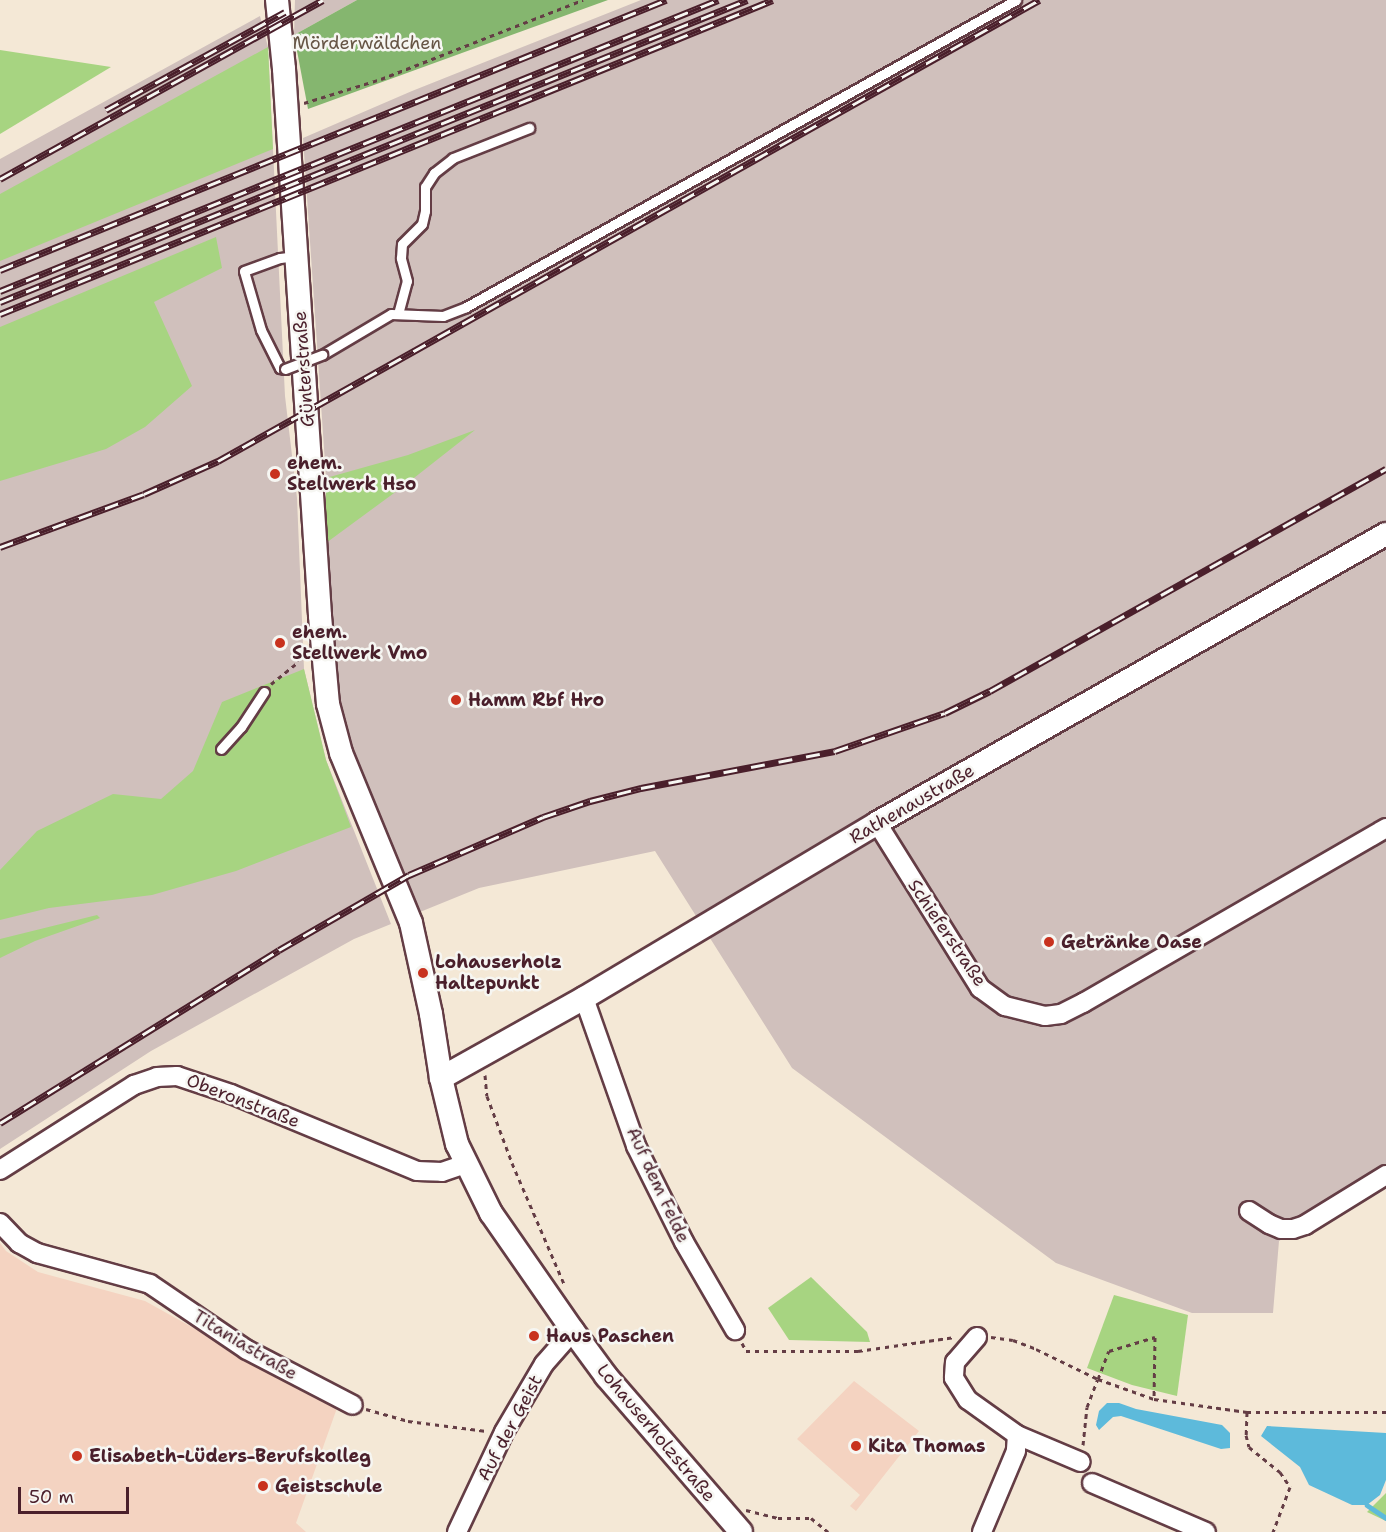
<!DOCTYPE html>
<html>
<head>
<meta charset="utf-8">
<style>
  body { margin:0 }
  #map { position:relative; width:1386px; height:1532px; overflow:hidden; background:#f4e8d6; font-family:"Shantell Sans",sans-serif }
  div>[style] { position:absolute }
  .built>* { inset:0; background:#f4d3c1 }
  .industrial>* { inset:0; background:#d0c0bc }
  .green>* { inset:0; background:#a7d481 }
  .forest>* { inset:0; background:#85b66f }
  .water>* { inset:0; background:#5dbadb }
  .stream>* { height:4.5px; margin:-2.25px; padding:0 2.25px; transform-origin:2.25px; border-radius:2.25px; background:#5dbadb }
  .path>* { height:3px; margin-top:-1.5px; transform-origin:0; background:repeating-linear-gradient(90deg,#643d45 0 4.5px,transparent 0 9px) }
  .roads { filter:drop-shadow(2px 0 #643d45) drop-shadow(-2px 0 #643d45) drop-shadow(0 2px #643d45) drop-shadow(0 -2px #643d45) }
  .service>* { height:9px; margin:-4.5px; padding:0 4.5px; transform-origin:4.5px; border-radius:4.5px; background:#fff }
  .minor>* { height:18px; margin:-9px; padding:0 9px; transform-origin:9px; border-radius:9px; background:#fff }
  .tertiary>* { height:22px; margin:-11px; padding:0 11px; transform-origin:11px; border-radius:11px; background:#fff }
  .rail>* { height:7px; margin-top:-3.5px; transform-origin:0; background:repeating-linear-gradient(90deg,#f6f6f2 0 14px,#4a1f2b 0 28px); box-sizing:border-box; border-block:2px solid #4a1f2b }
  .bridges { filter:drop-shadow(2px 0 #643d45) drop-shadow(-2px 0 #643d45) drop-shadow(0 2px #643d45) drop-shadow(0 -2px #643d45) }
  .service-bridge>* { height:9px; margin:-4.5px; padding:0 4.5px; transform-origin:4.5px; border-radius:4.5px; background:#fff }
  .dots>* { width:16px; height:16px; translate:-50% -50%; box-sizing:border-box; border:3px solid #f6f6f2; border-radius:50% }
  span { translate:-50% -50%; white-space:nowrap; text-align:center; line-height:1.15; -webkit-text-stroke:5px #f6f6f2; paint-order:stroke }
  .park-label { font-size:18px; color:#665545 }
  .street-label { font-size:18px; color:#4a1f2b }
  .poi-label { font-size:18px; color:#4a1f2b; font-weight:700 }
  .left { translate:0 -50%; text-align:left }
  .scale { position:absolute; left:18px; top:1487px; width:111px; height:27px; box-sizing:border-box; border:3px solid #4a1f2b; border-top:0; padding-left:8px; font-size:18px; line-height:21px; white-space:nowrap; color:#4a1f2b; -webkit-text-stroke:4px #f6f6f2; paint-order:stroke }
</style>
</head>
<body>
<div id="map">
  <div class="built">
    <i style="clip-path:polygon(0 1243px,6px 1251px,38px 1272px,145px 1301px,337px 1408px,296px 1523px,306px 1532px,0 1532px)"></i>
    <i style="clip-path:polygon(854px 1381px,919px 1431px,856px 1511px,850px 1506px,860px 1495px,797px 1439px)"></i>
  </div>
  <div class="industrial">
    <i style="clip-path:polygon(295px 0,357px 0,294px 35px)"></i>
    <i style="clip-path:polygon(641px 0,1386px 0,1386px 1173px,1279px 1241px,1273px 1313px,1192px 1313px,1056px 1263px,792px 1068px,655px 851px,479px 888px,420px 912px,354px 754px,338px 693px,326px 543px,326px 478px,303px 138px,412px 91px)"></i>
    <i style="clip-path:polygon(260px 16px,268px 47px,285px 396px,297px 498px,304px 669px,326px 760px,391px 924px,354px 939px,151px 1051px,0 1149px,0 159px)"></i>
  </div>
  <div class="green">
    <i style="clip-path:polygon(268px 47px,273px 149px,0 261px,0 194px)"></i>
    <i style="clip-path:polygon(0 50px,111px 67px,0 134px)"></i>
    <i style="clip-path:polygon(216px 237px,222px 268px,154px 302px,192px 386px,145px 427px,106px 449px,0 481px,0 327px)"></i>
    <i style="clip-path:polygon(475px 430px,405px 485px,326px 543px,326px 478px,408px 455px)"></i>
    <i style="clip-path:polygon(304px 669px,326px 760px,351px 827px,236px 871px,152px 895px,49px 908px,0 920px,0 870px,37px 831px,113px 794px,161px 799px,193px 771px,222px 702px)"></i>
    <i style="clip-path:polygon(97px 915px,100px 918px,35px 941px,0 958px,0 939px)"></i>
    <i style="clip-path:polygon(811px 1277px,867px 1332px,870px 1342px,789px 1340px,768px 1308px)"></i>
    <i style="clip-path:polygon(1114px 1295px,1188px 1315px,1177px 1396px,1132px 1385px,1087px 1368px)"></i>
    <i style="clip-path:polygon(1386px 1493px,1386px 1521px,1367px 1512px)"></i>
  </div>
  <div class="forest">
    <i style="clip-path:polygon(357px 0,608px 0,308px 109px,294px 35px)"></i>
  </div>
  <div class="water">
    <i style="clip-path:polygon(1107px 1403px,1119px 1403px,1136px 1409px,1222px 1425px,1230px 1433px,1230px 1448px,1221px 1449px,1121px 1416px,1113px 1417px,1099px 1430px,1096px 1425px,1099px 1411px)"></i>
    <i style="clip-path:polygon(1267px 1426px,1386px 1433px,1386px 1480px,1380px 1495px,1367px 1505px,1352px 1505px,1309px 1485px,1300px 1467px,1261px 1436px)"></i>
  </div>
  <div class="stream">
    <i style="left:1367px;top:1505px;width:23px;rotate:34deg"></i>
  </div>
  <div class="path">
    <i style="left:304px;top:103px;width:81px;rotate:-17.3deg"></i>
    <i style="left:381px;top:79px;width:217px;rotate:-21.4deg"></i>
    <i style="left:271px;top:684px;width:36px;rotate:-39deg"></i>
    <i style="left:299px;top:661px;width:5px;rotate:-112deg"></i>
    <i style="left:485px;top:1075px;width:21px;rotate:85deg"></i>
    <i style="left:487px;top:1096px;width:72px;rotate:69.5deg"></i>
    <i style="left:512px;top:1163px;width:132px;rotate:66.7deg"></i>
    <i style="left:991px;top:1337px;width:22px;rotate:8deg"></i>
    <i style="left:1013px;top:1340px;width:25px;rotate:21deg"></i>
    <i style="left:1036px;top:1349px;width:69px;rotate:25.8deg"></i>
    <i style="left:1098px;top:1379px;width:30px;rotate:-69deg"></i>
    <i style="left:1109px;top:1351px;width:48px;rotate:-16.9deg"></i>
    <i style="left:1155px;top:1337px;width:62px;rotate:90.9deg"></i>
    <i style="left:742px;top:1343px;width:9px;rotate:63deg"></i>
    <i style="left:746px;top:1351px;width:112px"></i>
    <i style="left:858px;top:1351px;width:98px;rotate:-8.2deg"></i>
    <i style="left:366px;top:1409px;width:44px;rotate:15.9deg"></i>
    <i style="left:408px;top:1421px;width:79px;rotate:7.3deg"></i>
    <i style="left:1247px;top:1412px;width:23px;rotate:92deg"></i>
    <i style="left:1246px;top:1435px;width:12px;rotate:76deg"></i>
    <i style="left:1249px;top:1447px;width:40px;rotate:39deg"></i>
    <i style="left:1280px;top:1472px;width:18px;rotate:56deg"></i>
    <i style="left:1290px;top:1487px;width:48px;rotate:110.7deg"></i>
    <i style="left:1083px;top:1445px;width:38px;rotate:-84deg"></i>
    <i style="left:1087px;top:1407px;width:30px;rotate:-69deg"></i>
    <i style="left:1098px;top:1379px;width:59px;rotate:19.7deg"></i>
    <i style="left:1154px;top:1399px;width:94px;rotate:8deg"></i>
    <i style="left:1247px;top:1412px;width:139px"></i>
    <i style="left:746px;top:1510px;width:33px;rotate:14deg"></i>
    <i style="left:778px;top:1518px;width:33px"></i>
    <i style="left:811px;top:1518px;width:22px;rotate:39deg"></i>
  </div>
  <div class="roads">
    <div class="service">
      <i style="left:398px;top:314px;width:34px;rotate:-75deg"></i>
      <i style="left:407px;top:281px;width:24px;rotate:-105deg"></i>
      <i style="left:401px;top:258px;width:14px;rotate:-86deg"></i>
      <i style="left:402px;top:244px;width:28px;rotate:-45deg"></i>
      <i style="left:422px;top:224px;width:13px;rotate:-77deg"></i>
      <i style="left:425px;top:211px;width:24px;rotate:-90deg"></i>
      <i style="left:425px;top:187px;width:17px;rotate:-57deg"></i>
      <i style="left:434px;top:173px;width:24px;rotate:-38deg"></i>
      <i style="left:453px;top:158px;width:82px;rotate:-21.5deg"></i>
      <i style="left:322px;top:355px;width:80px;rotate:-30.7deg"></i>
      <i style="left:391px;top:314px;width:52px;rotate:2.2deg"></i>
      <i style="left:443px;top:316px;width:25px;rotate:-21deg"></i>
      <i style="left:466px;top:307px;width:630px;rotate:-29.17deg"></i>
      <i style="left:285px;top:369px;width:5px;rotate:-169deg"></i>
      <i style="left:280px;top:368px;width:42px;rotate:-116.6deg"></i>
      <i style="left:261px;top:330px;width:61px;rotate:-106.1deg"></i>
      <i style="left:244px;top:271px;width:38px;rotate:-20deg"></i>
      <i style="left:280px;top:258px;width:16px;rotate:-7deg"></i>
      <i style="left:221px;top:749px;width:30px;rotate:-48deg"></i>
      <i style="left:241px;top:727px;width:42px;rotate:-56.7deg"></i>
    </div>
    <div class="minor">
      <i style="left:877px;top:823px;width:195px;rotate:58deg"></i>
      <i style="left:980px;top:988px;width:31px;rotate:36deg"></i>
      <i style="left:1005px;top:1006px;width:41px;rotate:14deg"></i>
      <i style="left:1045px;top:1016px;width:16px;rotate:-7deg"></i>
      <i style="left:1061px;top:1014px;width:25px;rotate:-27deg"></i>
      <i style="left:1083px;top:1003px;width:350px;rotate:-30deg"></i>
      <i style="left:584px;top:998px;width:157px;rotate:70.6deg"></i>
      <i style="left:636px;top:1146px;width:107px;rotate:63.4deg"></i>
      <i style="left:684px;top:1242px;width:102px;rotate:59.9deg"></i>
      <i style="left:0;top:1170px;width:159px;rotate:-32.4deg"></i>
      <i style="left:134px;top:1085px;width:24px;rotate:-19deg"></i>
      <i style="left:157px;top:1077px;width:20px;rotate:-3deg"></i>
      <i style="left:177px;top:1076px;width:57px;rotate:18.4deg"></i>
      <i style="left:231px;top:1094px;width:201px;rotate:22.5deg"></i>
      <i style="left:417px;top:1171px;width:25px;rotate:2deg"></i>
      <i style="left:442px;top:1172px;width:24px;rotate:-19deg"></i>
      <i style="left:1249px;top:1211px;width:24px;rotate:33deg"></i>
      <i style="left:1269px;top:1224px;width:13px;rotate:23deg"></i>
      <i style="left:1281px;top:1229px;width:12px"></i>
      <i style="left:1293px;top:1229px;width:13px;rotate:-18deg"></i>
      <i style="left:1305px;top:1225px;width:95px;rotate:-31.7deg"></i>
      <i style="left:0;top:1223px;width:28px;rotate:46deg"></i>
      <i style="left:19px;top:1243px;width:21px;rotate:29deg"></i>
      <i style="left:37px;top:1253px;width:117px;rotate:15.3deg"></i>
      <i style="left:150px;top:1284px;width:117px;rotate:34.2deg"></i>
      <i style="left:247px;top:1350px;width:119px;rotate:27.4deg"></i>
      <i style="left:977px;top:1337px;width:33px;rotate:131deg"></i>
      <i style="left:955px;top:1362px;width:16px;rotate:94deg"></i>
      <i style="left:954px;top:1378px;width:26px;rotate:58deg"></i>
      <i style="left:968px;top:1400px;width:60px;rotate:35.5deg"></i>
      <i style="left:1017px;top:1435px;width:16px;rotate:94deg"></i>
      <i style="left:1016px;top:1451px;width:88px;rotate:112.8deg"></i>
      <i style="left:1017px;top:1435px;width:69px;rotate:22.9deg"></i>
      <i style="left:1092px;top:1483px;width:124px;rotate:23.3deg"></i>
      <i style="left:457px;top:1532px;width:110px;rotate:-64.8deg"></i>
      <i style="left:504px;top:1432px;width:79px;rotate:-59.5deg"></i>
      <i style="left:544px;top:1364px;width:44px;rotate:-48.7deg"></i>
    </div>
    <div class="tertiary">
      <i style="left:277px;top:0;width:69px;rotate:84.2deg"></i>
      <i style="left:284px;top:69px;width:548px;rotate:86.23deg"></i>
      <i style="left:320px;top:616px;width:88px;rotate:84.8deg"></i>
      <i style="left:328px;top:704px;width:51px;rotate:75.1deg"></i>
      <i style="left:341px;top:753px;width:184px;rotate:67.6deg"></i>
      <i style="left:411px;top:923px;width:93px;rotate:77.6deg"></i>
      <i style="left:431px;top:1014px;width:65px;rotate:81.1deg"></i>
      <i style="left:441px;top:1078px;width:68px;rotate:76.4deg"></i>
      <i style="left:457px;top:1144px;width:77px;rotate:63.8deg"></i>
      <i style="left:491px;top:1213px;width:144px;rotate:55.2deg"></i>
      <i style="left:573px;top:1331px;width:56px;rotate:53.7deg"></i>
      <i style="left:606px;top:1376px;width:206px;rotate:49.1deg"></i>
      <i style="left:441px;top:1078px;width:164px;rotate:-29.2deg"></i>
      <i style="left:584px;top:998px;width:341px;rotate:-30.8deg"></i>
      <i style="left:877px;top:823px;width:585px;rotate:-29.59deg"></i>
    </div>
  </div>
  <div class="rail">
    <i style="left:106px;top:110px;width:204px;rotate:-28.7deg"></i>
    <i style="left:0;top:179px;width:369px;rotate:-29deg"></i>
    <i style="left:0;top:270px;width:719px;rotate:-22.07deg"></i>
    <i style="left:0;top:291px;width:775px;rotate:-22.06deg"></i>
    <i style="left:0;top:302px;width:806px;rotate:-22.01deg"></i>
    <i style="left:0;top:314px;width:834px;rotate:-22.11deg"></i>
    <i style="left:0;top:547px;width:153px;rotate:-20.2deg"></i>
    <i style="left:144px;top:494px;width:81px;rotate:-24deg"></i>
    <i style="left:218px;top:461px;width:942px;rotate:-29.31deg"></i>
    <i style="left:0;top:1123px;width:328px;rotate:-31.8deg"></i>
    <i style="left:279px;top:950px;width:150px;rotate:-30deg"></i>
    <i style="left:409px;top:875px;width:146px;rotate:-23.4deg"></i>
    <i style="left:543px;top:817px;width:50px;rotate:-18.8deg"></i>
    <i style="left:590px;top:801px;width:53px;rotate:-14.3deg"></i>
    <i style="left:641px;top:788px;width:197px;rotate:-10.8deg"></i>
    <i style="left:835px;top:751px;width:116px;rotate:-19.1deg"></i>
    <i style="left:945px;top:713px;width:50px;rotate:-26.1deg"></i>
    <i style="left:990px;top:691px;width:454px;rotate:-29.3deg"></i>
  </div>
  <div class="bridges">
    <div class="service-bridge">
      <i style="left:285px;top:369px;width:40px;rotate:-21deg"></i>
    </div>
  </div>
  <div class="dots">
    <i style="left:275px;top:474px;background:#c8321e"></i>
    <i style="left:280px;top:643px;background:#c8321e"></i>
    <i style="left:456px;top:700px;background:#c8321e"></i>
    <i style="left:1049px;top:942px;background:#c8321e"></i>
    <i style="left:423px;top:973px;background:#c8321e"></i>
    <i style="left:534px;top:1336px;background:#c8321e"></i>
    <i style="left:856px;top:1446px;background:#c8321e"></i>
    <i style="left:77px;top:1456px;background:#c8321e"></i>
    <i style="left:263px;top:1486px;background:#c8321e"></i>
  </div>
  <div class="park-label">
    <span style="left:367px;top:43px">Mörderwäldchen</span>
  </div>
  <div class="street-label">
    <span style="left:304px;top:369px;rotate:-94deg">Günterstraße</span>
    <span style="left:912px;top:804px;rotate:-30deg">Rathenaustraße</span>
    <span style="left:947px;top:933px;rotate:56deg">Schieferstraße</span>
    <span style="left:243px;top:1101px;rotate:21deg">Oberonstraße</span>
    <span style="left:658px;top:1185px;rotate:65deg">Auf dem Felde</span>
    <span style="left:245px;top:1345px;rotate:31deg">Titaniastraße</span>
    <span style="left:510px;top:1428px;rotate:-62deg">Auf der Geist</span>
    <span style="left:656px;top:1433px;rotate:50deg">Lohauserholzstraße</span>
  </div>
  <div class="poi-label">
    <span class="left" style="left:287px;top:474px">ehem.<br>Stellwerk Hso</span>
    <span class="left" style="left:292px;top:643px">ehem.<br>Stellwerk Vmo</span>
    <span class="left" style="left:468px;top:700px">Hamm Rbf Hro</span>
    <span class="left" style="left:1061px;top:942px">Getränke Oase</span>
    <span class="left" style="left:435px;top:973px">Lohauserholz<br>Haltepunkt</span>
    <span class="left" style="left:546px;top:1336px">Haus Paschen</span>
    <span class="left" style="left:868px;top:1446px">Kita Thomas</span>
    <span class="left" style="left:89px;top:1456px">Elisabeth-Lüders-Berufskolleg</span>
    <span class="left" style="left:275px;top:1486px">Geistschule</span>
  </div>
  <div class="scale">50 m</div>
</div>
</body>
</html>
